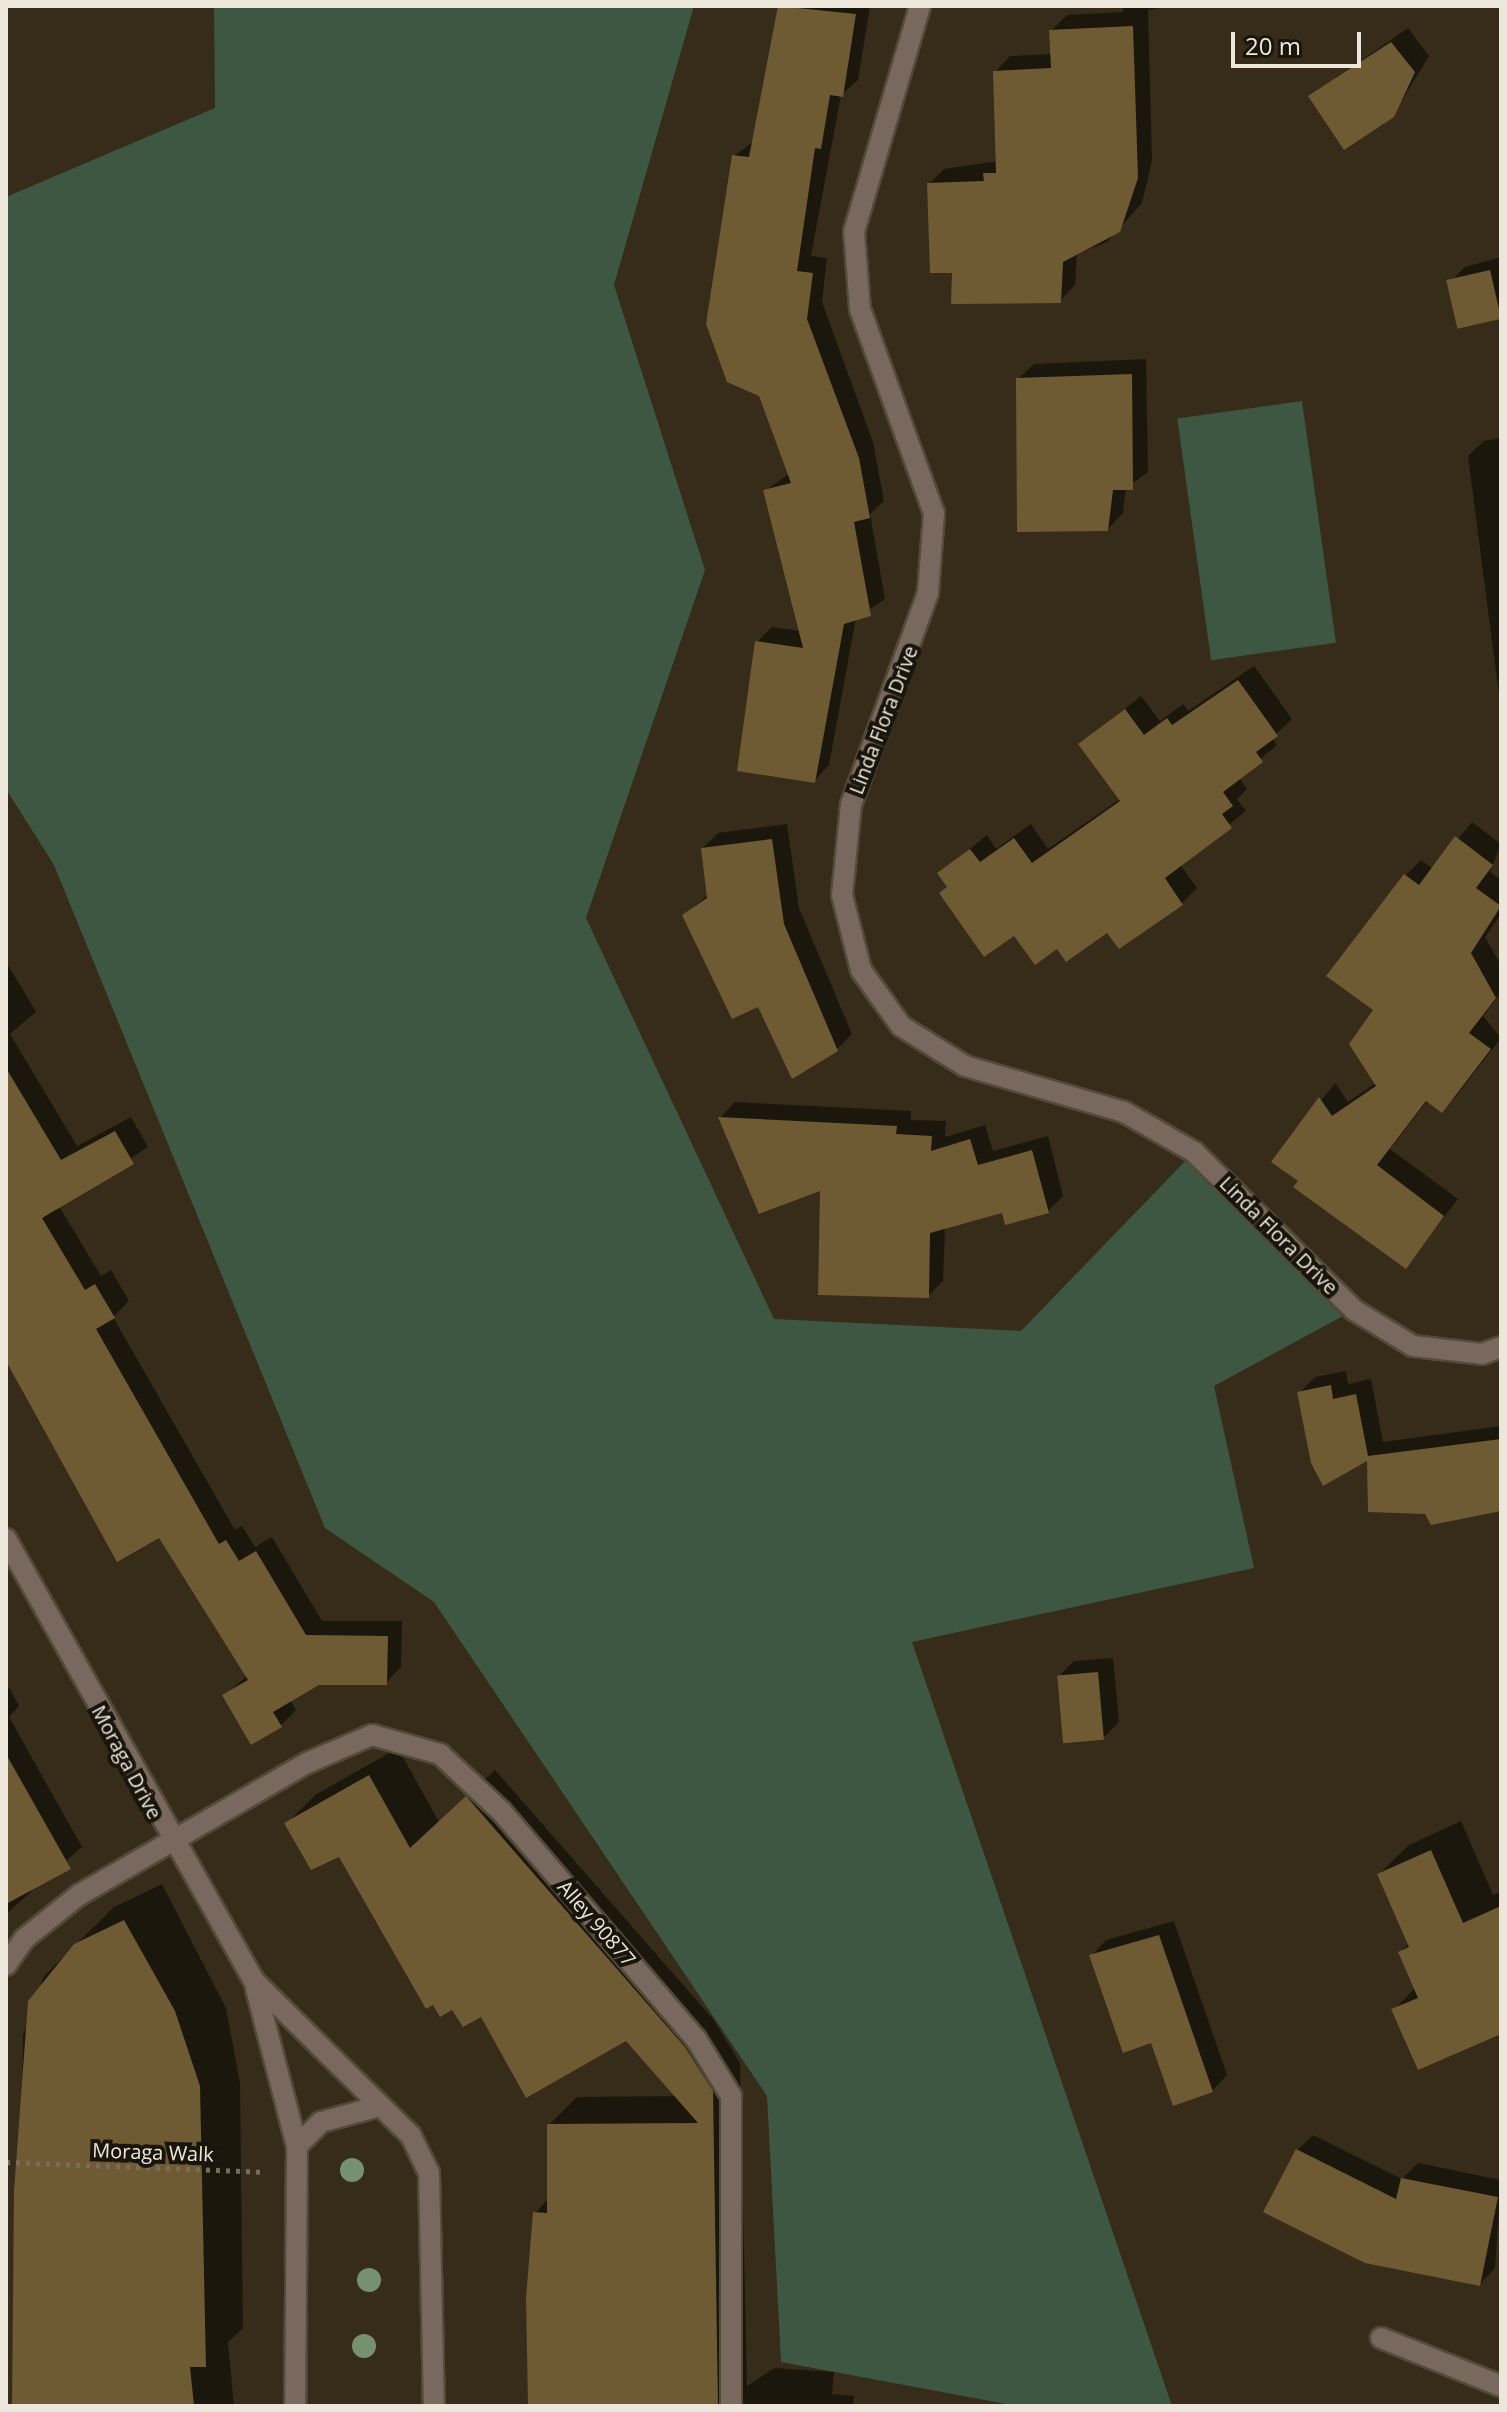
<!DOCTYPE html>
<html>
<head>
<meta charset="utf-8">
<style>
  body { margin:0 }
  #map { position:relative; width:1507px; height:2412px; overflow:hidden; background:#362c19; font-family:"Open Sans",sans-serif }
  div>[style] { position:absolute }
  .green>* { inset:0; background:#3d5742; transform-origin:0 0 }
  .shadow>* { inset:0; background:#0007 }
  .building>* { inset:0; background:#6e5b34; transform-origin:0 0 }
  .path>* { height:5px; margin-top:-2.5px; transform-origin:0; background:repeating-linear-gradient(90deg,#766d5d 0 4px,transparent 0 10px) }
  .roads { filter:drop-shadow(2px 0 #534a38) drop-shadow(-2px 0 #534a38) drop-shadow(0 2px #534a38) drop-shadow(0 -2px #534a38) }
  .minor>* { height:20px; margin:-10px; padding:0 10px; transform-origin:10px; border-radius:10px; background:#78685d }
  .trees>* { width:24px; height:24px; margin:-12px; border-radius:50%; background:#75916e }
  span { translate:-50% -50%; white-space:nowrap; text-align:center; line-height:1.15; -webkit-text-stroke:8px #19150d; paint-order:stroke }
  .street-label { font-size:20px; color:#ede7db }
  .frame { position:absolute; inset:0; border:8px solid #ede7db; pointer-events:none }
  .scale { position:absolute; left:1231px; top:32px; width:130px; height:36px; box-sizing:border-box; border:4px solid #ede7db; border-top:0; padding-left:10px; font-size:24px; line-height:28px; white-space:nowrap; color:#ede7db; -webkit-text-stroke:6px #19150d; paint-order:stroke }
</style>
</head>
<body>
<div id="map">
  <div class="green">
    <i style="clip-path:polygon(214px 6px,694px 6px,614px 285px,705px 570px,586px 918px,774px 1319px,1021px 1331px,1194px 1152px,1354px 1310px,1214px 1386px,1254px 1568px,912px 1642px,1172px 2406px,1017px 2406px,781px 2362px,767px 2096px,434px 1602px,325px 1528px,54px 865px,6px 789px,6px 197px,215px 108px)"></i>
    <i style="left:1302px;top:401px;width:244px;height:126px;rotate:82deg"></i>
  </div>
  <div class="shadow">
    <i style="clip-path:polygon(780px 6px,870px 6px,858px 80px,841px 95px,811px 256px,827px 258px,822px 302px,873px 442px,884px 501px,870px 514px,885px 599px,856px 618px,829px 765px,814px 781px,757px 642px,772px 627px,801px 631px,765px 491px,790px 473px,734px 156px,754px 141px)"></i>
    <i style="clip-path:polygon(1123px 6px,1171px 6px,1148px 10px,1152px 161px,1142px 203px,1107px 242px,1077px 254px,1075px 285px,1060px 301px,954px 272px,929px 184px,944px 169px,998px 161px,995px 72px,1010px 56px,1052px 54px,1051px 31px,1067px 15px,1123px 12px)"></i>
    <i style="clip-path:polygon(1408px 28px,1429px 56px,1393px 115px,1310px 96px)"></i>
    <i style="clip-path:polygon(1501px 257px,1501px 317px,1463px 327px,1450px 282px,1465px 267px)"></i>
    <i style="clip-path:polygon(1146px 359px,1148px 472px,1126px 488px,1123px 513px,1108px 529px,1018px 379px,1034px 364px)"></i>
    <i style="clip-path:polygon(1501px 438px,1501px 703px,1500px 703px,1468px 456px,1484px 441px)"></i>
    <i style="clip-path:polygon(1254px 666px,1292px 719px,1272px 738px,1277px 745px,1239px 777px,1247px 789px,1237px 799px,1246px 811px,1180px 864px,1197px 888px,1182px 903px,1120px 947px,1108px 930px,1057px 946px,1015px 933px,949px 886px,940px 873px,987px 835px,996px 849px,1031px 824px,1048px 849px,1120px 799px,1080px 744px,1141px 696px,1160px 721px,1183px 704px,1188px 711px)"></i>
    <i style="clip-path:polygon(1472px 822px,1501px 844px,1490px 872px,1501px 880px,1501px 915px,1485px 937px,1501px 965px,1501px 993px,1483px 1016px,1501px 1038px,1457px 1095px,1442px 1111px,1428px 1100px,1390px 1149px,1458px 1199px,1405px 1266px,1274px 1161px,1335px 1083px,1348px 1102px,1376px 1083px,1376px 1010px,1406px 875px,1421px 860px,1433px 869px)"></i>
    <i style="clip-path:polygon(787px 824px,799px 908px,852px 1034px,837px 1049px,758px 1004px,684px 915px,709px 894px,703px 848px,718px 833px)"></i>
    <i style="clip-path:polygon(8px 965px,36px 1012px,10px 1034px,77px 1146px,131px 1117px,148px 1147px,59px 1206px,101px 1276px,111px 1270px,129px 1301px,113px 1317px,235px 1530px,242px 1526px,255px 1547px,272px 1537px,322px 1621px,402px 1621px,401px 1667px,386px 1683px,319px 1683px,290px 1700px,296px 1710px,281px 1725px,225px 1695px,248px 1675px,160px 1535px,6px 1360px)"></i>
    <i style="clip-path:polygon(735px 1102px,911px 1111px,911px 1120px,946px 1121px,945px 1137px,985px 1125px,993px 1151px,1048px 1136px,1063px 1196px,1048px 1211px,1004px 1211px,945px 1227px,943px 1281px,928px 1296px,822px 1188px,720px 1118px)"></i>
    <i style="clip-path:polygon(1346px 1371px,1348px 1384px,1371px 1379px,1383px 1442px,1501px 1426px,1501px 1509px,1432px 1522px,1300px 1392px,1315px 1377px)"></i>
    <i style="clip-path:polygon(1113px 1658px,1119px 1722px,1103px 1738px,1059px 1676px,1074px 1661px)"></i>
    <i style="clip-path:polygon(6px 1682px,19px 1706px,9px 1717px,82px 1847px,6px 1914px)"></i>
    <i style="clip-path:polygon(398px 1748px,439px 1822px,495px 1770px,713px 2019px,740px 2063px,747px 2386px,774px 2368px,834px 2372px,832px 2394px,854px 2396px,853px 2406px,529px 2406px,535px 2213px,549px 2198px,549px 2125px,577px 2097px,677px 2096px,626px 2039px,482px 2014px,340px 1855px,287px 1823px,315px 1795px)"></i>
    <i style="clip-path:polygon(1461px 1821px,1493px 1895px,1501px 1892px,1501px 2031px,1394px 2010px,1416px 1987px,1400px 1952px,1410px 1943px,1379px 1874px,1409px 1845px)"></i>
    <i style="clip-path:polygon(162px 1884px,226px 2008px,240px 2083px,243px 2328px,228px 2342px,234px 2406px,17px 2406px,23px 2035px,44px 1976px,114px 1907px)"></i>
    <i style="clip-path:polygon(1174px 1921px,1227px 2075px,1212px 2091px,1152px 2041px,1091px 1956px,1106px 1940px)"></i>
    <i style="clip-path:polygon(1313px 2135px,1402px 2179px,1418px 2163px,1501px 2180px,1495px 2268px,1480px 2284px,1297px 2150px)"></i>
  </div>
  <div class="building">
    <i style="clip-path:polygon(778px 6px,856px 14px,843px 97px,830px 95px,821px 149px,815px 148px,797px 271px,813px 273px,807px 319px,859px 458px,870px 518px,854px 522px,871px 616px,844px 624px,815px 783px,737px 771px,755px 641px,803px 648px,763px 490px,791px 483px,759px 396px,727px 382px,706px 324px,732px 155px,749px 157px)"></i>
    <i style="clip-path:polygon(1133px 26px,1138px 178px,1120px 232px,1063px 262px,1061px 303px,951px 304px,952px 273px,930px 273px,927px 183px,984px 181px,983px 173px,996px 173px,993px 71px,1051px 68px,1049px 30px)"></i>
    <i style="clip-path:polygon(1391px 42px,1415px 72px,1394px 117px,1344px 150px,1308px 96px)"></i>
    <i style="left:1490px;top:270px;width:50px;height:45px;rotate:77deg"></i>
    <i style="clip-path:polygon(1132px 374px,1133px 490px,1113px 490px,1108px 531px,1017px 532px,1016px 378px)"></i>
    <i style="clip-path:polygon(1238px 680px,1278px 736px,1256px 752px,1263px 762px,1223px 792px,1233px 806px,1222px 814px,1232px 828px,1165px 878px,1183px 905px,1119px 949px,1107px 933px,1066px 962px,1057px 949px,1035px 965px,1014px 936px,984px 957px,939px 893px,947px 887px,937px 873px,970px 849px,980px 862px,1014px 838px,1032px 863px,1120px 801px,1078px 744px,1125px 709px,1144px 735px,1167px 718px,1172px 725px)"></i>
    <i style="clip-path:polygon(1455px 836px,1493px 865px,1476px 888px,1501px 906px,1471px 953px,1496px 998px,1469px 1033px,1491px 1049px,1442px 1113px,1426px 1101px,1377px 1165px,1444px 1216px,1406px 1269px,1293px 1187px,1298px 1181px,1271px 1162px,1319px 1097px,1332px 1116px,1376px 1086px,1349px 1044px,1373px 1010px,1326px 976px,1404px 874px,1419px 885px)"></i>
    <i style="clip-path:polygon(772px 839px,784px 924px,838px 1051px,792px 1079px,758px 1007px,732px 1019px,682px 915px,707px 898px,701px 848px)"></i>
    <i style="clip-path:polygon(6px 1068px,61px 1160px,115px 1131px,134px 1164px,42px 1218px,85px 1290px,95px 1284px,115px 1318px,96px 1329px,219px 1544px,226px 1540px,239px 1561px,256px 1551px,306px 1635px,388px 1636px,387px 1685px,319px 1685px,273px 1712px,282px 1727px,251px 1745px,222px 1695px,248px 1680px,159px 1538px,117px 1562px,6px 1361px)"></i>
    <i style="clip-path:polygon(718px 1117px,897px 1126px,896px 1134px,932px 1136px,931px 1151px,970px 1139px,978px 1165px,1032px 1150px,1049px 1213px,1005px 1225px,1002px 1213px,930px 1233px,929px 1298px,818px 1295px,820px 1191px,759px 1214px)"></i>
    <i style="clip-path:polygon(1331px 1385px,1333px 1399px,1356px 1394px,1368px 1456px,1501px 1439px,1501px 1511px,1431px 1525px,1425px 1514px,1368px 1512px,1367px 1461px,1323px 1486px,1311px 1463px,1297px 1392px)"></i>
    <i style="left:1098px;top:1672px;width:68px;height:41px;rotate:85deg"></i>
    <i style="clip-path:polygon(6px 1754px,71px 1869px,6px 1904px)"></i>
    <i style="clip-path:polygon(369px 1775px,410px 1848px,466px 1796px,685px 2047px,713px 2091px,718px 2406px,528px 2406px,526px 2298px,533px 2212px,547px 2213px,547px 2124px,698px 2123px,626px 2041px,526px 2098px,481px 2017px,463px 2027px,452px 2010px,440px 2017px,433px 2005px,426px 2009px,339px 1857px,311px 1870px,284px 1823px)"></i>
    <i style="clip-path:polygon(1431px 1850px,1463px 1923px,1501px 1906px,1501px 2034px,1418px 2070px,1391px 2009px,1418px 1998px,1398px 1952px,1409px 1947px,1377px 1874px)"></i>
    <i style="clip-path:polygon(124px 1920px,175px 2011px,200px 2086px,206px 2367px,190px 2367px,194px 2406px,12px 2406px,14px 2191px,28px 2001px,74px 1944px)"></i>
    <i style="clip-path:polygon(1159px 1935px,1213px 2092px,1173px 2106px,1151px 2043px,1123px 2053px,1089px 1955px)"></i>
    <i style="clip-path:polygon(1296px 2149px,1396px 2199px,1401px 2178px,1498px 2197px,1480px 2286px,1365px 2263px,1263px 2212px)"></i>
  </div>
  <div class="path">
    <i style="left:6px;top:2162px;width:259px;rotate:2.2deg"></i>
  </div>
  <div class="roads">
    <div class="minor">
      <i style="left:920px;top:6px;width:234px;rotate:106.3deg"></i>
      <i style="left:854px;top:231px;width:78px;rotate:85.6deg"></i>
      <i style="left:860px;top:309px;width:217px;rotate:70.1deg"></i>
      <i style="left:934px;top:513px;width:80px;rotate:94.3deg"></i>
      <i style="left:928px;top:593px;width:225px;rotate:110deg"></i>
      <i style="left:851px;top:804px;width:91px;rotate:95.6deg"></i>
      <i style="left:842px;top:895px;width:77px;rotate:75.8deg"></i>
      <i style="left:861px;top:970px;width:69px;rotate:54.5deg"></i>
      <i style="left:901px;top:1026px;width:75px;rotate:32deg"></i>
      <i style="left:965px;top:1066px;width:166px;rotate:16.1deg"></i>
      <i style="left:1124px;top:1112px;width:81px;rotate:29.7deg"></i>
      <i style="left:1194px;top:1152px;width:225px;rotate:44.6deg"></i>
      <i style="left:1354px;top:1310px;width:69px;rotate:31.4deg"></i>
      <i style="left:1413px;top:1346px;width:69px;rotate:6.6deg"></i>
      <i style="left:1482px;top:1354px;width:20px;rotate:-20deg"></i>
      <i style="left:6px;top:1539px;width:507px;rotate:60.7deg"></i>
      <i style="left:254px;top:1981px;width:221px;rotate:44.6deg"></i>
      <i style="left:411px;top:2136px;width:41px;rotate:64.1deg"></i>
      <i style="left:429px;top:2173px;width:233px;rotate:88.8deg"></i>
      <i style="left:6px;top:1965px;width:32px;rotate:-55deg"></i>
      <i style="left:24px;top:1939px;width:70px;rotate:-38.7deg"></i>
      <i style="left:79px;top:1895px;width:263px;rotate:-30.1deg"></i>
      <i style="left:307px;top:1763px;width:71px;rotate:-23.3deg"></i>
      <i style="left:372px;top:1735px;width:71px;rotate:15.6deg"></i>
      <i style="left:440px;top:1754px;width:85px;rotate:43.1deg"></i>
      <i style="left:502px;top:1812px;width:299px;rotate:49.5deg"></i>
      <i style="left:696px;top:2039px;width:67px;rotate:58.4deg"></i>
      <i style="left:731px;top:2096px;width:310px;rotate:90deg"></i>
      <i style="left:256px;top:1989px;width:162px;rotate:75.4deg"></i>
      <i style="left:297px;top:2146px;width:260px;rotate:90.4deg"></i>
      <i style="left:297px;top:2146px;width:34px;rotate:-45deg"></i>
      <i style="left:321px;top:2122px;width:61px;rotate:-15.2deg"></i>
      <i style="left:1381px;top:2338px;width:129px;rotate:21.8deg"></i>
    </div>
  </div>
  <div class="trees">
    <i style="left:352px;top:2170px"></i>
    <i style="left:369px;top:2280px"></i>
    <i style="left:364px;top:2346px"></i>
  </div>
  <div class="street-label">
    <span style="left:883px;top:720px;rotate:-69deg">Linda Flora Drive</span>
    <span style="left:1279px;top:1235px;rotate:45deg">Linda Flora Drive</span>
    <span style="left:127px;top:1762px;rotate:62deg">Moraga Drive</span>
    <span style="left:597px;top:1923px;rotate:49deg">Alley 90877</span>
    <span style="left:153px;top:2152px;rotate:2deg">Moraga Walk</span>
  </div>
  <div class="frame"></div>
  <div class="scale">20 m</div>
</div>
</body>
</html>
